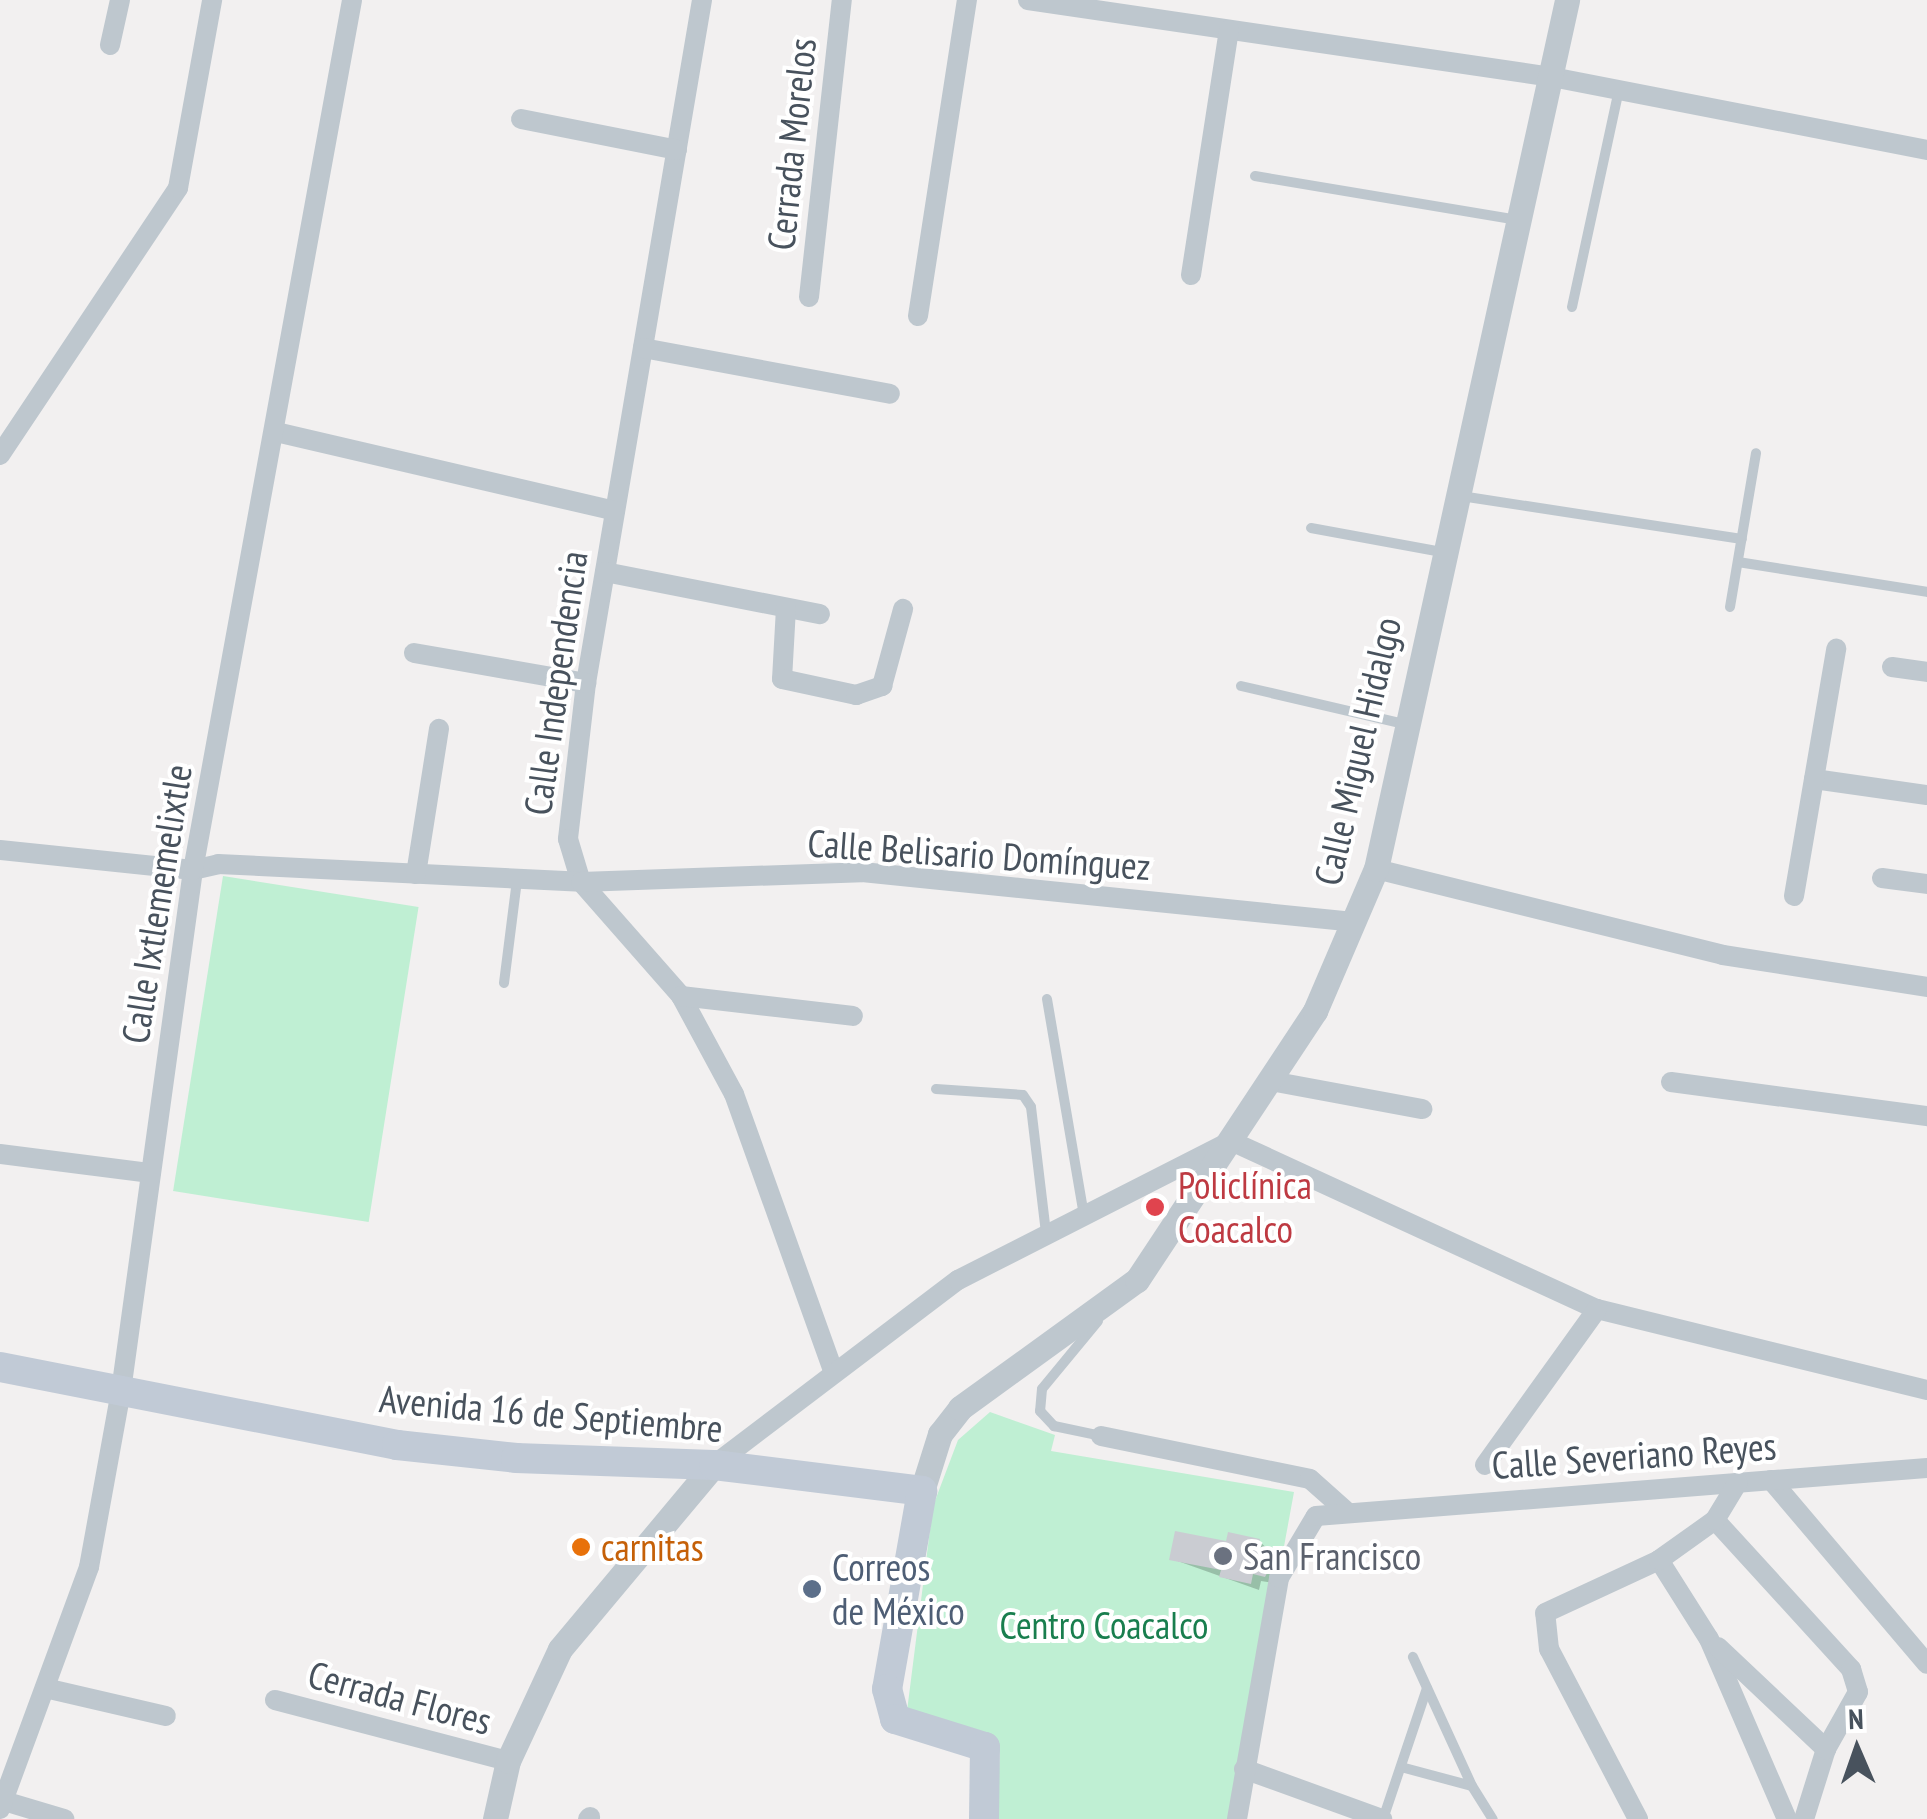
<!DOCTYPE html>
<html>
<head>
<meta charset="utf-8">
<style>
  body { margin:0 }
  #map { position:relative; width:1927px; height:1819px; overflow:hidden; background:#f2f0f0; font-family:"PT Sans Narrow",sans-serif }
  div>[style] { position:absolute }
  .green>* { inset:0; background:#bfefd3; transform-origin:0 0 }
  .shadow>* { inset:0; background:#0003 }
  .building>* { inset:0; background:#caccd2 }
  .service>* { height:10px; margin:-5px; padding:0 5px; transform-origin:5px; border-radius:5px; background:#bec7ce }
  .minor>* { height:20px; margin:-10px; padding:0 10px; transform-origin:10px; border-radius:10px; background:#bec7ce }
  .tertiary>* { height:25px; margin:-12.5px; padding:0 12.5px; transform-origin:12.5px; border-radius:12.5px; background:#bec7ce }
  .secondary>* { height:30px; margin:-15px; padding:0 15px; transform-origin:15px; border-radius:15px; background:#c1cad6 }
  .dots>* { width:28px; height:28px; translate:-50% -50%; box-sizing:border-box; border:5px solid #fff; border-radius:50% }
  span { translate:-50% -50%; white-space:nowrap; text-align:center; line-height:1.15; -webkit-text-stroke:8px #fff; paint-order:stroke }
  .street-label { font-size:38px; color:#48525d }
  .health-label { font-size:38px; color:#be3a42 }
  .left { translate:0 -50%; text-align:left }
  .food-label { font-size:38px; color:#c56008 }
  .worship-label { font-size:38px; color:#5b616d }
  .service-label { font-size:38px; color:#4e5e75 }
  .park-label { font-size:38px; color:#197e4e }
  .north { position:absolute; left:1807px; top:1699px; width:100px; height:100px; -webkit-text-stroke:8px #fff; paint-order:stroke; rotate:358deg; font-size:28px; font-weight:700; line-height:40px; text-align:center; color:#48525d }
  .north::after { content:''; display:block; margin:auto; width:35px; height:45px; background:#48525d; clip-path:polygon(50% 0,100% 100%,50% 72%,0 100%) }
</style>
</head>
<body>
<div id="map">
  <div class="green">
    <i style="left:223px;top:876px;width:198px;height:319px;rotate:9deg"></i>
    <i style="clip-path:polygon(990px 1412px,1055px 1435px,1051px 1451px,1294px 1492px,1234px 1819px,996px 1819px,1000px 1753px,968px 1729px,907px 1711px,933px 1506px,958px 1440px)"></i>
  </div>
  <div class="shadow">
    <i style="clip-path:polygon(1259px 1541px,1283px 1563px,1273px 1583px,1261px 1581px,1259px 1590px,1172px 1559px)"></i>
  </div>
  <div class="building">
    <i style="clip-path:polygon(1175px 1531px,1226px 1541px,1228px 1532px,1260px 1539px,1258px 1549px,1276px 1556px,1265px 1577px,1253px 1574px,1251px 1584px,1219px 1577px,1221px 1570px,1169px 1560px)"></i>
  </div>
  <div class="service">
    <i style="left:1255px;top:176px;width:268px;rotate:9.5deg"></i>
    <i style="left:1572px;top:307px;width:223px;rotate:-77.8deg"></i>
    <i style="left:1461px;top:496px;width:284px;rotate:8.7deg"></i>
    <i style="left:1311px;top:528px;width:133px;rotate:10.4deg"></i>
    <i style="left:1738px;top:562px;width:191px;rotate:9deg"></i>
    <i style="left:1730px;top:607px;width:156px;rotate:-80.4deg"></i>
    <i style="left:1241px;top:686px;width:167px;rotate:13.1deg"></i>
    <i style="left:504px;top:983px;width:104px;rotate:-82.8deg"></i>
    <i style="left:1047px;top:999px;width:219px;rotate:80.3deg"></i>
    <i style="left:936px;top:1089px;width:87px;rotate:3.9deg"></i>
    <i style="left:1023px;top:1095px;width:14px;rotate:56deg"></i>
    <i style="left:1031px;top:1107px;width:126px;rotate:83.2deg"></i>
    <i style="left:1098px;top:1321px;width:88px;rotate:129.5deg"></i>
    <i style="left:1042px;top:1389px;width:22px;rotate:95deg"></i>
    <i style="left:1040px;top:1411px;width:21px;rotate:47deg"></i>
    <i style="left:1054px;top:1426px;width:48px;rotate:12deg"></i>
    <i style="left:1401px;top:1767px;width:73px;rotate:15deg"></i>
    <i style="left:1472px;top:1786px;width:142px;rotate:-114.6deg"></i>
    <i style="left:1472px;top:1786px;width:39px;rotate:58deg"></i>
    <i style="left:1383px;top:1819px;width:138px;rotate:-71.4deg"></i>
  </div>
  <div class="minor">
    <i style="left:702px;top:0;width:693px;rotate:99.64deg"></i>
    <i style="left:586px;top:683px;width:157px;rotate:96.6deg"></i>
    <i style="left:568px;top:839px;width:45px;rotate:73.2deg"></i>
    <i style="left:581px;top:882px;width:152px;rotate:48.7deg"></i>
    <i style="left:681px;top:996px;width:111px;rotate:61.6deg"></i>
    <i style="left:734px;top:1094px;width:296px;rotate:70.3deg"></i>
    <i style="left:1028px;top:0;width:530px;rotate:8.36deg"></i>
    <i style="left:1552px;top:77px;width:382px;rotate:11deg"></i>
    <i style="left:110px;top:45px;width:46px;rotate:-77.5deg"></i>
    <i style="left:521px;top:119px;width:159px;rotate:11.2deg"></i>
    <i style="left:1191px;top:275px;width:248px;rotate:-81.2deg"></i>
    <i style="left:809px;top:297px;width:299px;rotate:-83.7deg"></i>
    <i style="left:918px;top:316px;width:320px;rotate:-81.2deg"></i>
    <i style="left:643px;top:348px;width:251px;rotate:10.5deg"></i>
    <i style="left:276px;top:432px;width:348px;rotate:13.1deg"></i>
    <i style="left:0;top:455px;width:321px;rotate:-56.3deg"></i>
    <i style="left:178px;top:188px;width:191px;rotate:-79.7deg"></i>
    <i style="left:605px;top:572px;width:219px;rotate:11.1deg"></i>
    <i style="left:786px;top:608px;width:71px;rotate:93.2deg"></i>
    <i style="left:782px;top:679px;width:76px;rotate:12.2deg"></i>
    <i style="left:856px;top:695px;width:28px;rotate:-19deg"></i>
    <i style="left:882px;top:686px;width:80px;rotate:-74.7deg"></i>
    <i style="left:414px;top:653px;width:175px;rotate:9.9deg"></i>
    <i style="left:1892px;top:667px;width:35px;rotate:8deg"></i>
    <i style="left:1814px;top:779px;width:114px;rotate:8.1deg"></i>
    <i style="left:0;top:850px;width:194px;rotate:5.9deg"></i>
    <i style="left:193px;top:870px;width:26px;rotate:-13deg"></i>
    <i style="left:218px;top:864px;width:363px;rotate:2.8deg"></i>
    <i style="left:581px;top:882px;width:281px;rotate:-2deg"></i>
    <i style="left:862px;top:872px;width:494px;rotate:5.8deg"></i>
    <i style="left:1376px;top:869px;width:357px;rotate:13.9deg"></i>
    <i style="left:1723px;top:955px;width:206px;rotate:8.9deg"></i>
    <i style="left:416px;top:874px;width:147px;rotate:-81deg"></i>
    <i style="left:1882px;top:878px;width:45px;rotate:7.6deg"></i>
    <i style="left:1794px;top:896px;width:251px;rotate:-80.3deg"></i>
    <i style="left:681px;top:996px;width:173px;rotate:6.6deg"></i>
    <i style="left:1271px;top:1081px;width:154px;rotate:10.5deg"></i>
    <i style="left:1671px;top:1082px;width:258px;rotate:7.6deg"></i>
    <i style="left:0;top:1154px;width:152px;rotate:7.2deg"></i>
    <i style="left:1101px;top:1436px;width:213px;rotate:11.6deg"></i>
    <i style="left:1310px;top:1479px;width:48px;rotate:41.6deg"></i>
    <i style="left:714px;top:1465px;width:306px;rotate:-37.2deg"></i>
    <i style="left:958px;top:1280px;width:306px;rotate:-27deg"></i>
    <i style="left:1231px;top:1141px;width:403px;rotate:24.7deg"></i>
    <i style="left:1597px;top:1309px;width:340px;rotate:13.8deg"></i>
    <i style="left:1485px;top:1465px;width:192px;rotate:-54.3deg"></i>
    <i style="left:1771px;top:1480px;width:241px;rotate:49.7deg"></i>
    <i style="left:1715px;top:1520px;width:202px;rotate:47.6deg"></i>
    <i style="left:1851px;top:1669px;width:24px;rotate:73deg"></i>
    <i style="left:1858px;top:1692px;width:65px;rotate:119.3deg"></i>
    <i style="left:1826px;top:1749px;width:73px;rotate:107.4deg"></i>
    <i style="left:1659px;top:1560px;width:93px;rotate:57.7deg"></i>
    <i style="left:1709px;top:1639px;width:196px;rotate:66.6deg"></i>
    <i style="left:1718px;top:1647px;width:149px;rotate:43.4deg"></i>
    <i style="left:45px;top:1688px;width:124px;rotate:13deg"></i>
    <i style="left:275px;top:1700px;width:241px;rotate:14.7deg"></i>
    <i style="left:1244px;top:1769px;width:147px;rotate:19.9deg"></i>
    <i style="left:4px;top:1801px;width:63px;rotate:16.7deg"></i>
    <i style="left:0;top:1809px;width:258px;rotate:-69.8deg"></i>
    <i style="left:89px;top:1567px;width:179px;rotate:-79.7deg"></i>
    <i style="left:121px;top:1391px;width:526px;rotate:-82.13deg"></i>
    <i style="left:193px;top:870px;width:884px;rotate:-79.64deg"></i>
    <i style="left:588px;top:1819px;width:3px;rotate:-45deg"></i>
    <i style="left:1237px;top:1819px;width:245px;rotate:-80.1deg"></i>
    <i style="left:1279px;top:1578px;width:72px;rotate:-59.2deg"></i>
    <i style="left:1316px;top:1516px;width:613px;rotate:-4.49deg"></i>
    <i style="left:1638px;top:1819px;width:192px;rotate:-117.6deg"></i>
    <i style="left:1549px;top:1649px;width:36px;rotate:-96deg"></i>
    <i style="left:1545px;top:1613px;width:126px;rotate:-24.9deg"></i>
    <i style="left:1659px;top:1560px;width:69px;rotate:-35.5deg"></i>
    <i style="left:1715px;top:1520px;width:44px;rotate:-58.8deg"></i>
  </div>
  <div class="tertiary">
    <i style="left:922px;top:1491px;width:60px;rotate:-72.5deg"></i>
    <i style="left:940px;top:1434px;width:33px;rotate:-52deg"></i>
    <i style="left:960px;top:1408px;width:218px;rotate:-35.9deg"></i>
    <i style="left:1137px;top:1280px;width:323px;rotate:-56.5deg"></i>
    <i style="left:1315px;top:1011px;width:155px;rotate:-66.8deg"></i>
    <i style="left:1376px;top:869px;width:890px;rotate:-77.6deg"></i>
    <i style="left:495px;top:1819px;width:59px;rotate:-77.4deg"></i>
    <i style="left:508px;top:1761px;width:123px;rotate:-65.1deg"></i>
    <i style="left:560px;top:1649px;width:240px;rotate:-50.1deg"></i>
  </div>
  <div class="secondary">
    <i style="left:0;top:1367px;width:405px;rotate:11.1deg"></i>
    <i style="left:397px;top:1445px;width:120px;rotate:6.2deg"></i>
    <i style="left:516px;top:1458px;width:198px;rotate:2deg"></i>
    <i style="left:714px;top:1465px;width:210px;rotate:7.1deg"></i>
    <i style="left:922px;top:1491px;width:201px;rotate:100deg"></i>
    <i style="left:887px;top:1689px;width:31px;rotate:75deg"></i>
    <i style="left:895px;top:1719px;width:94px;rotate:17.3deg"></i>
    <i style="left:985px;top:1747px;width:72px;rotate:90.8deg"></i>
  </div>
  <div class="dots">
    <i style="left:1155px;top:1207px;background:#e0444e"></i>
    <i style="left:581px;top:1547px;background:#e8710a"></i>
    <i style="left:1223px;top:1556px;background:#6b7280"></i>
    <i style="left:812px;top:1589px;background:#5c6f8a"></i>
  </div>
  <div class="street-label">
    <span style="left:791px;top:144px;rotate:-84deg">Cerrada Morelos</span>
    <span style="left:555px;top:683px;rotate:-82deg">Calle Independencia</span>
    <span style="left:1357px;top:751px;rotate:-77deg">Calle Miguel Hidalgo</span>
    <span style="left:979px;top:854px;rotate:4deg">Calle Belisario Domínguez</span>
    <span style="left:156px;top:904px;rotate:-81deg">Calle Ixtlememelixtle</span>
    <span style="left:551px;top:1413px;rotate:5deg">Avenida 16 de Septiembre</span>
    <span style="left:1634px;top:1455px;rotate:-4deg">Calle Severiano Reyes</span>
    <span style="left:400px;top:1697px;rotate:15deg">Cerrada Flores</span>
  </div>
  <div class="health-label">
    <span class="left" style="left:1178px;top:1207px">Policlínica<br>Coacalco</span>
  </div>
  <div class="food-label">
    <span class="left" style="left:601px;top:1547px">carnitas</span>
  </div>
  <div class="worship-label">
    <span class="left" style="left:1243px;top:1556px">San Francisco</span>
  </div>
  <div class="service-label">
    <span class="left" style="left:832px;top:1589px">Correos<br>de México</span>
  </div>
  <div class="park-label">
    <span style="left:1104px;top:1625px">Centro Coacalco</span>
  </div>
  <div class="north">N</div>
</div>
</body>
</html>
